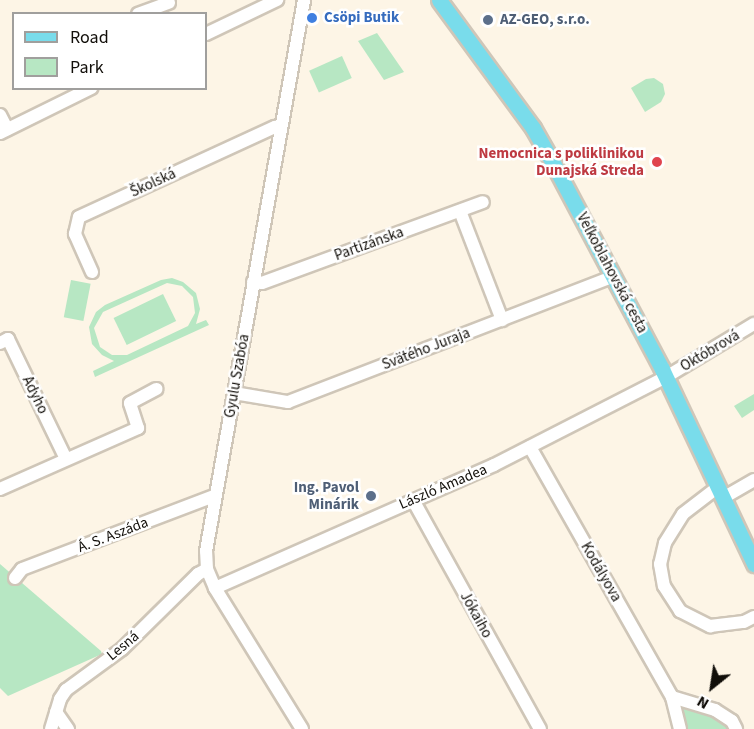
<!DOCTYPE html>
<html>
<head>
<meta charset="utf-8">
<style>
  body { margin:0 }
  #map { position:relative; width:754px; height:729px; overflow:hidden; background:#fdf5e6; font-family:"Source Sans 3",sans-serif }
  div>[style] { position:absolute }
  .green>* { inset:0; background:#b7e7c3; transform-origin:0 0 }
  .roads { filter:drop-shadow(2px 0 #cfc6b8) drop-shadow(-2px 0 #cfc6b8) drop-shadow(0 2px #cfc6b8) drop-shadow(0 -2px #cfc6b8) }
  .minor>* { height:12px; margin:-6px; padding:0 6px; transform-origin:6px; border-radius:6px; background:#fff }
  .major>* { height:15px; margin:-7.5px; padding:0 7.5px; transform-origin:7.5px; border-radius:7.5px; background:#79dceb }
  .dots>* { width:16px; height:16px; translate:-50% -50%; box-sizing:border-box; border:3px solid #fff; border-radius:50% }
  span { translate:-50% -50%; white-space:nowrap; text-align:center; line-height:1.15; -webkit-text-stroke:5px #fff; paint-order:stroke }
  .shop-label { font-size:15px; color:#366cbe; font-weight:700 }
  .left { translate:0 -50%; text-align:left }
  .service-label { font-size:15px; color:#4e5e75; font-weight:700 }
  .right { translate:-100% -50%; text-align:right }
  .health-label { font-size:15px; color:#be3a42; font-weight:700 }
  .street-label { font-size:15px; color:#110e09 }
  .legend { position:absolute; left:12px; top:12px; width:195px; height:78px; box-sizing:border-box; background:#fff; border:2px solid #a09f9d; margin:0; padding:8px 10px; list-style:none; font-size:18px; color:#110e09 }
  .legend li { display:flex; align-items:center; gap:12px; height:30px }
  .legend b { width:30px; border:2px solid #a09f9d }
  .north { position:absolute; left:682px; top:657px; width:60px; height:60px; -webkit-text-stroke:4px #fff; paint-order:stroke; rotate:210deg; font-size:16px; font-weight:700; line-height:24px; text-align:center; color:#110e09 }
  .north::after { content:''; display:block; margin:auto; width:21px; height:27px; background:#110e09; clip-path:polygon(50% 0,100% 100%,50% 72%,0 100%) }
</style>
</head>
<body>
<div id="map">
  <div class="green">
    <i style="clip-path:polygon(377px 33px,404px 72px,384px 80px,358px 41px)"></i>
    <i style="left:342px;top:56px;width:24px;height:36px;rotate:66deg"></i>
    <i style="clip-path:polygon(654px 78px,663px 84px,665px 94px,661px 102px,645px 112px,631px 88px,646px 79px)"></i>
    <i style="clip-path:polygon(evenodd,172px 278px,183px 282px,196px 293px,200px 309px,196px 324px,206px 320px,209px 325px,95px 377px,93px 371px,114px 361px,102px 355px,92px 344px,89px 327px,96px 312px,105px 305px,161px 280px,172px 278px,167px 283px,182px 286px,193px 297px,195px 313px,188px 326px,127px 355px,112px 355px,100px 347px,94px 328px,103px 312px,167px 283px)"></i>
    <i style="left:71px;top:280px;width:20px;height:38px;rotate:11deg"></i>
    <i style="left:163px;top:294px;width:30px;height:55px;rotate:64deg"></i>
    <i style="clip-path:polygon(754px 394px,754px 410px,742px 418px,734px 406px)"></i>
    <i style="clip-path:polygon(0 564px,101px 651px,102px 654px,8px 696px,0 688px)"></i>
    <i style="clip-path:polygon(678px 704px,715px 714px,733px 729px,684px 729px)"></i>
  </div>
  <div class="roads">
    <div class="minor">
      <i style="left:138px;top:14px;width:33px;rotate:-20deg"></i>
      <i style="left:206px;top:34px;width:79px;rotate:-25.6deg"></i>
      <i style="left:0;top:115px;width:16px;rotate:63deg"></i>
      <i style="left:0;top:133px;width:102px;rotate:-26.3deg"></i>
      <i style="left:460px;top:211px;width:117px;rotate:68.9deg"></i>
      <i style="left:92px;top:272px;width:42px;rotate:-114.1deg"></i>
      <i style="left:75px;top:234px;width:17px;rotate:-77deg"></i>
      <i style="left:79px;top:217px;width:216px;rotate:-24.7deg"></i>
      <i style="left:275px;top:127px;width:6px"></i>
      <i style="left:253px;top:282px;width:9px;rotate:6deg"></i>
      <i style="left:262px;top:283px;width:235px;rotate:-20.1deg"></i>
      <i style="left:0;top:343px;width:9px;rotate:-27deg"></i>
      <i style="left:8px;top:339px;width:133px;rotate:64.2deg"></i>
      <i style="left:234px;top:393px;width:55px;rotate:9.5deg"></i>
      <i style="left:288px;top:402px;width:350px;rotate:-21.1deg"></i>
      <i style="left:530px;top:447px;width:288px;rotate:60.4deg"></i>
      <i style="left:672px;top:697px;width:33px;rotate:76deg"></i>
      <i style="left:718px;top:487px;width:44px;rotate:142.4deg"></i>
      <i style="left:683px;top:514px;width:34px;rotate:122deg"></i>
      <i style="left:665px;top:543px;width:22px;rotate:103deg"></i>
      <i style="left:660px;top:564px;width:22px;rotate:80deg"></i>
      <i style="left:664px;top:586px;width:30px;rotate:57deg"></i>
      <i style="left:680px;top:611px;width:34px;rotate:27deg"></i>
      <i style="left:710px;top:626px;width:34px;rotate:-7deg"></i>
      <i style="left:744px;top:622px;width:11px;rotate:-27deg"></i>
      <i style="left:0;top:489px;width:151px;rotate:-23.8deg"></i>
      <i style="left:138px;top:428px;width:26px;rotate:-108deg"></i>
      <i style="left:130px;top:403px;width:30px;rotate:-28deg"></i>
      <i style="left:723px;top:498px;width:36px;rotate:-30deg"></i>
      <i style="left:413px;top:500px;width:262px;rotate:61deg"></i>
      <i style="left:15px;top:578px;width:11px;rotate:-52deg"></i>
      <i style="left:22px;top:569px;width:205px;rotate:-20.8deg"></i>
      <i style="left:215px;top:588px;width:305px;rotate:-23.8deg"></i>
      <i style="left:494px;top:465px;width:193px;rotate:-27.1deg"></i>
      <i style="left:666px;top:377px;width:103px;rotate:-31.1deg"></i>
      <i style="left:672px;top:697px;width:45px;rotate:16.8deg"></i>
      <i style="left:715px;top:710px;width:20px;rotate:33deg"></i>
      <i style="left:732px;top:721px;width:9px;rotate:63deg"></i>
      <i style="left:56px;top:712px;width:21px;rotate:55deg"></i>
      <i style="left:51px;top:729px;width:31px;rotate:-73deg"></i>
      <i style="left:60px;top:699px;width:11px;rotate:-56deg"></i>
      <i style="left:66px;top:690px;width:69px;rotate:-36.2deg"></i>
      <i style="left:122px;top:649px;width:107px;rotate:-44.6deg"></i>
      <i style="left:198px;top:574px;width:10px;rotate:-29deg"></i>
      <i style="left:302px;top:729px;width:166px;rotate:-121.7deg"></i>
      <i style="left:215px;top:588px;width:21px;rotate:-113deg"></i>
      <i style="left:207px;top:569px;width:18px;rotate:-93deg"></i>
      <i style="left:206px;top:551px;width:560px;rotate:-79.91deg"></i>
    </div>
    <div class="major">
      <i style="left:439px;top:0;width:159px;rotate:53.7deg"></i>
      <i style="left:533px;top:128px;width:43px;rotate:60.4deg"></i>
      <i style="left:554px;top:165px;width:231px;rotate:62.1deg"></i>
      <i style="left:662px;top:369px;width:216px;rotate:64.7deg"></i>
    </div>
  </div>
  <div class="dots">
    <i style="left:312px;top:18px;background:#3f7fe0"></i>
    <i style="left:488px;top:20px;background:#5c6f8a"></i>
    <i style="left:657px;top:162px;background:#e0444e"></i>
    <i style="left:371px;top:496px;background:#5c6f8a"></i>
  </div>
  <div class="shop-label">
    <span class="left" style="left:324px;top:18px">Csöpi Butik</span>
  </div>
  <div class="service-label">
    <span class="left" style="left:500px;top:20px">AZ-GEO, s.r.o.</span>
    <span class="right" style="left:359px;top:496px">Ing. Pavol<br>Minárik</span>
  </div>
  <div class="health-label">
    <span class="right" style="left:644px;top:162px">Nemocnica s poliklinikou<br>Dunajská Streda</span>
  </div>
  <div class="street-label">
    <span style="left:153px;top:183px;rotate:-25deg">Školská</span>
    <span style="left:369px;top:244px;rotate:-20deg">Partizánska</span>
    <span style="left:612px;top:273px;rotate:62deg">Veľkoblahovská cesta</span>
    <span style="left:426px;top:349px;rotate:-21deg">Svätého Juraja</span>
    <span style="left:710px;top:351px;rotate:-31deg">Októbrová</span>
    <span style="left:237px;top:376px;rotate:-80deg">Gyulu Szabóa</span>
    <span style="left:35px;top:395px;rotate:64deg">Adyho</span>
    <span style="left:443px;top:487px;rotate:-23deg">László Amadea</span>
    <span style="left:113px;top:535px;rotate:-21deg">Á. S. Aszáda</span>
    <span style="left:601px;top:572px;rotate:60deg">Kodályova</span>
    <span style="left:476px;top:615px;rotate:61deg">Jókaiho</span>
    <span style="left:123px;top:646px;rotate:-40deg">Lesná</span>
  </div>
  <ul class="legend">
  <li><b style="height:8px;background:#79dceb"></b>Road</li>
  <li><b style="height:16px;background:#b7e7c3"></b>Park</li>
  </ul>
  <div class="north">N</div>
</div>
</body>
</html>
